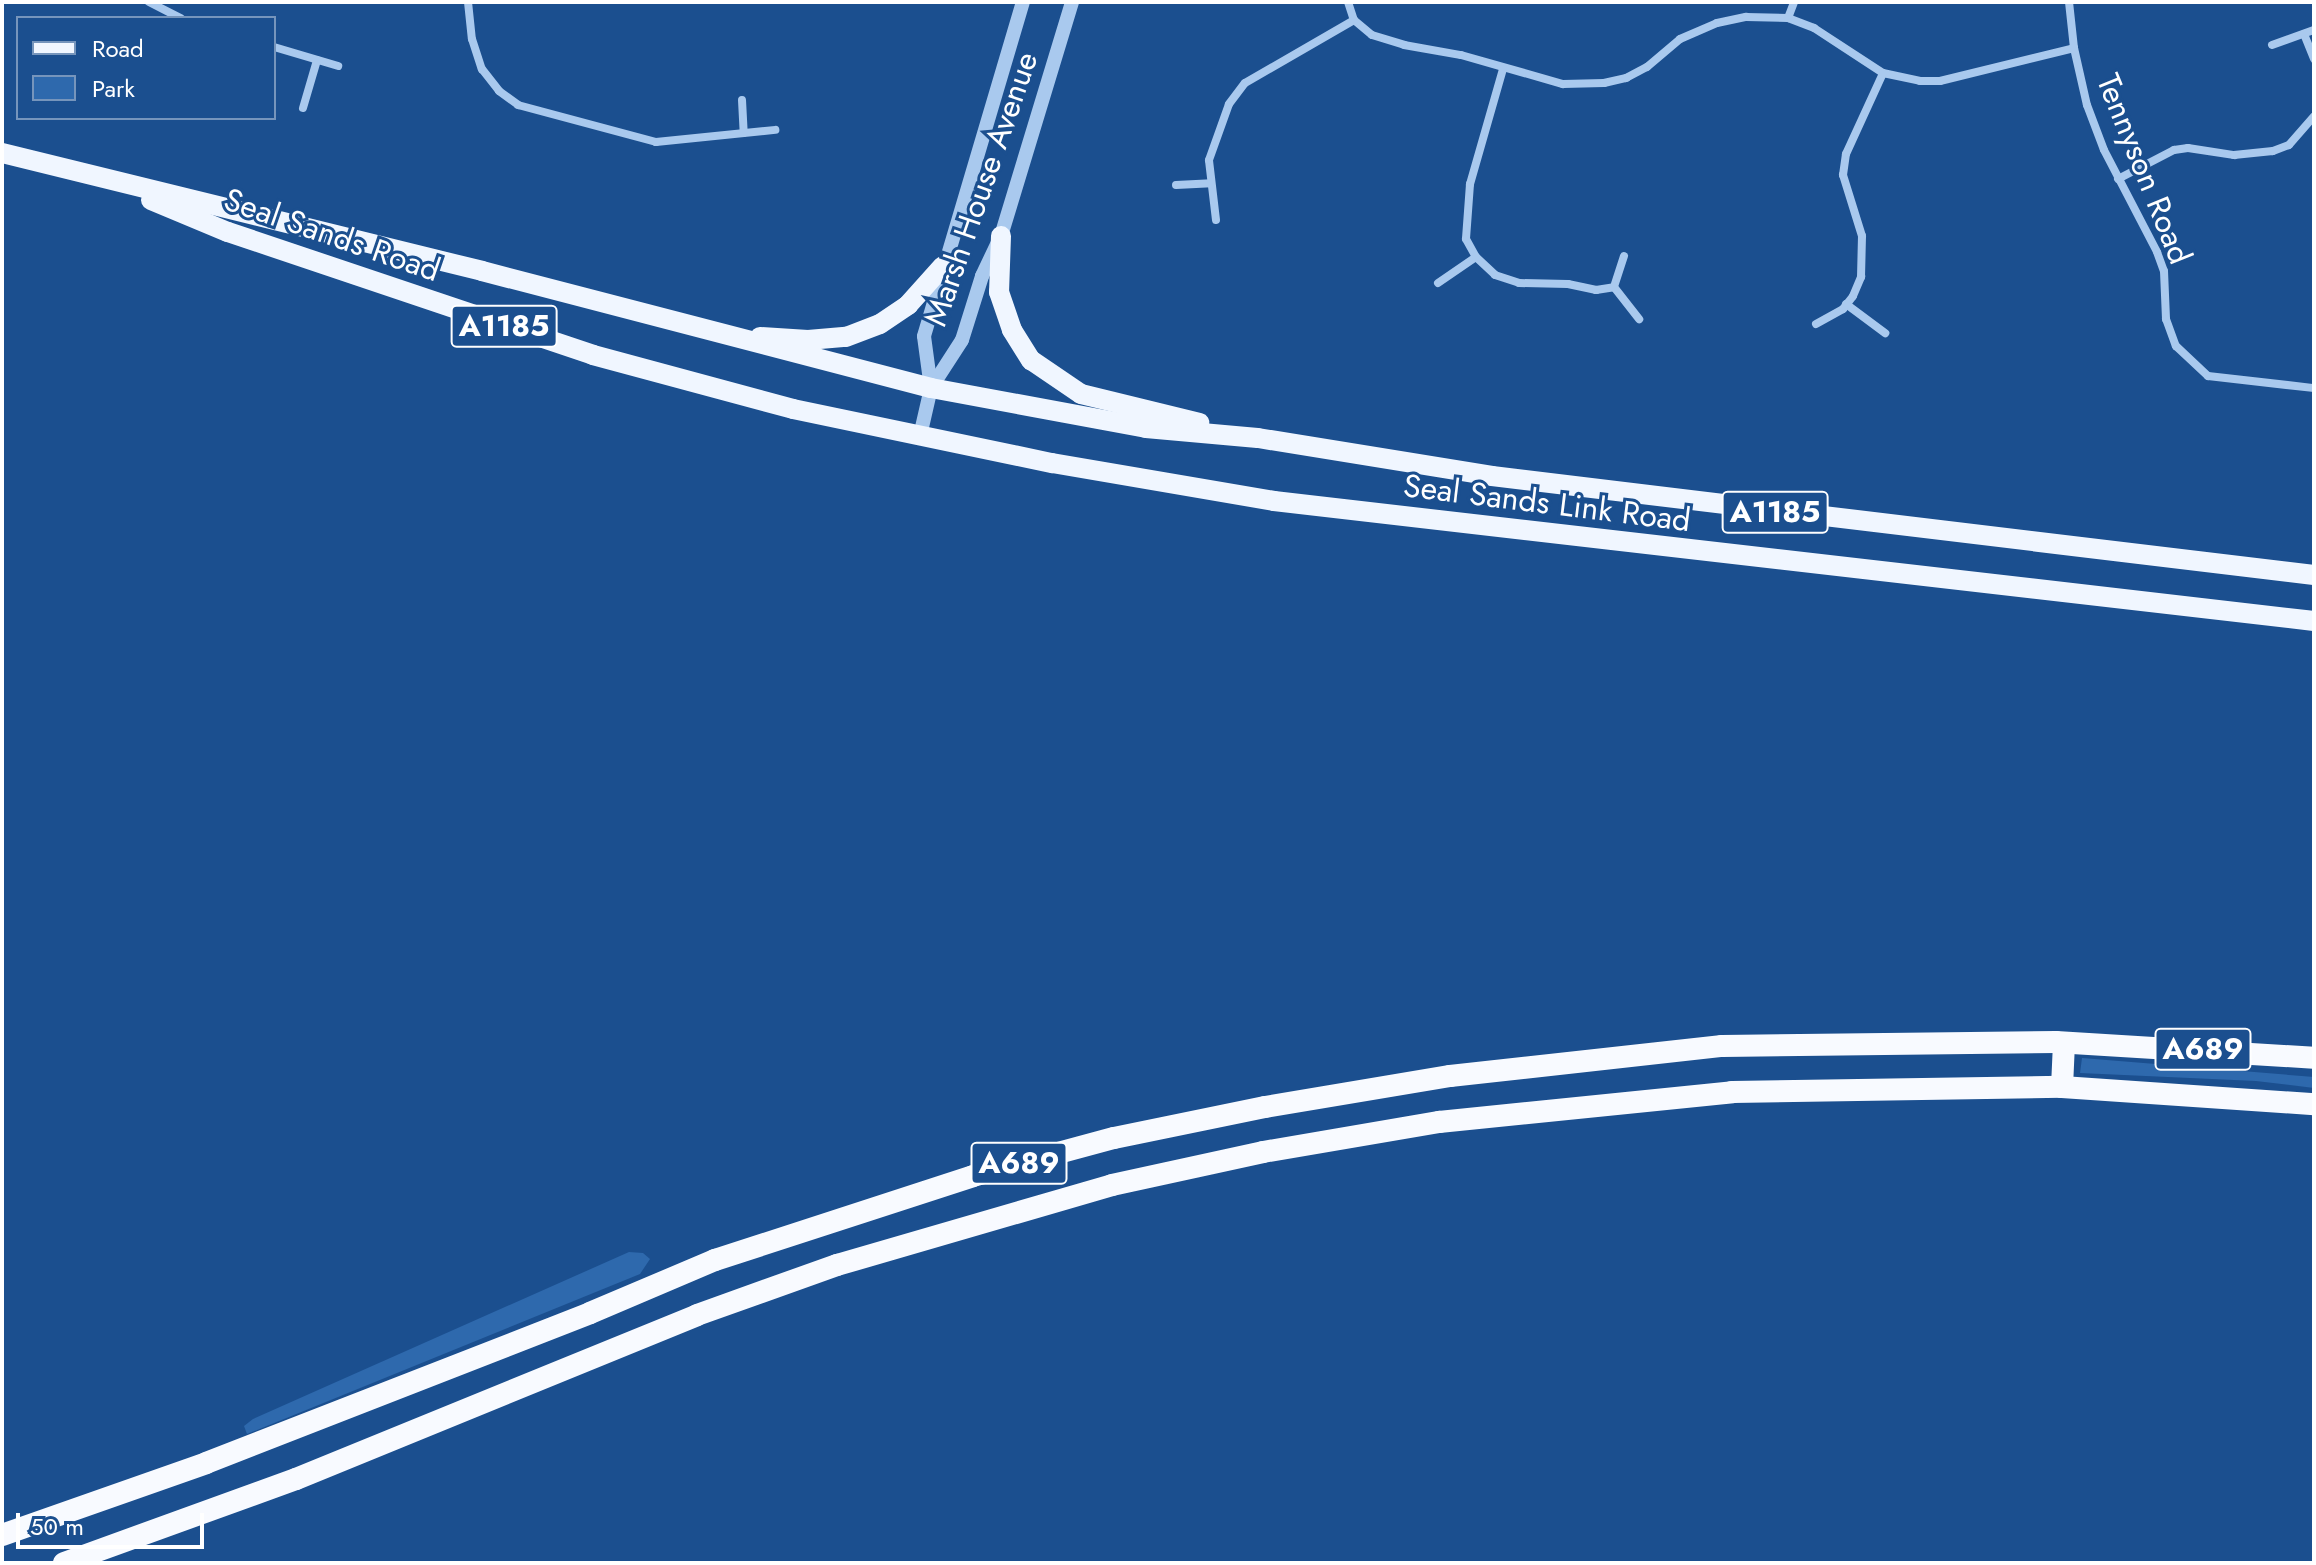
<!DOCTYPE html>
<html>
<head>
<meta charset="utf-8">
<style>
  body { margin:0 }
  #map { position:relative; width:2316px; height:1565px; overflow:hidden; background:#1b4f8f; font-family:Jost,sans-serif }
  div>[style] { position:absolute }
  .green>* { inset:0; background:#2e69ad }
  .minor>* { height:8px; margin:-4px; padding:0 4px; transform-origin:4px; border-radius:4px; background:#a9c9ee }
  .tertiary>* { height:14px; margin:-7px; padding:0 7px; transform-origin:7px; border-radius:7px; background:#a9c9ee }
  .primary>* { height:20px; margin:-10px; padding:0 10px; transform-origin:10px; border-radius:10px; background:#f0f6ff }
  .trunk>* { height:22px; margin:-11px; padding:0 11px; transform-origin:11px; border-radius:11px; background:#f8faff }
  span { translate:-50% -50%; white-space:nowrap; text-align:center; line-height:1.15; -webkit-text-stroke:6px #1b4f8f; paint-order:stroke }
  .shield-label span { padding:2px 6px; background:#1b4f8f; border:2px solid; border-radius:6px; -webkit-text-stroke-width:0 }
  .shield-label { font-size:30px; color:#fff; font-weight:700 }
  .street-label { font-size:32px; color:#fff }
  .frame { position:absolute; inset:0; border:4px solid #fff; pointer-events:none }
  .legend { position:absolute; left:16px; top:16px; width:260px; height:104px; box-sizing:border-box; background:#1b4f8f; border:2px solid #7695bc; margin:0; padding:10px 14px; list-style:none; font-size:24px; color:#fff }
  .legend li { display:flex; align-items:center; gap:16px; height:40px }
  .legend b { width:40px; border:2px solid #7695bc }
  .scale { position:absolute; left:16px; top:1513px; width:188px; height:36px; box-sizing:border-box; border:4px solid #fff; border-top:0; padding-left:10px; font-size:24px; line-height:28px; white-space:nowrap; color:#fff; -webkit-text-stroke:6px #1b4f8f; paint-order:stroke }
</style>
</head>
<body>
<div id="map">
  <div class="green">
    <i style="clip-path:polygon(2082px 1058px,2314px 1077px,2314px 1088px,2256px 1081px,2080px 1073px)"></i>
    <i style="clip-path:polygon(629px 1252px,643px 1253px,650px 1259px,640px 1274px,247px 1434px,244px 1426px,253px 1419px)"></i>
  </div>
  <div class="minor">
    <i style="left:149px;top:2px;width:36px;rotate:27deg"></i>
    <i style="left:468px;top:2px;width:37px;rotate:84deg"></i>
    <i style="left:472px;top:39px;width:32px;rotate:72deg"></i>
    <i style="left:482px;top:69px;width:28px;rotate:52deg"></i>
    <i style="left:499px;top:91px;width:24px;rotate:36deg"></i>
    <i style="left:518px;top:105px;width:143px;rotate:15deg"></i>
    <i style="left:656px;top:142px;width:120px;rotate:-5.8deg"></i>
    <i style="left:1348px;top:2px;width:19px;rotate:72deg"></i>
    <i style="left:1354px;top:20px;width:23px;rotate:40deg"></i>
    <i style="left:1372px;top:35px;width:34px;rotate:17deg"></i>
    <i style="left:1404px;top:45px;width:58px;rotate:10deg"></i>
    <i style="left:1461px;top:55px;width:106px;rotate:15.9deg"></i>
    <i style="left:1563px;top:84px;width:41px;rotate:-1.4deg"></i>
    <i style="left:1604px;top:83px;width:23px;rotate:-13deg"></i>
    <i style="left:1626px;top:78px;width:24px;rotate:-28deg"></i>
    <i style="left:1647px;top:67px;width:43px;rotate:-40.3deg"></i>
    <i style="left:1680px;top:39px;width:40px;rotate:-23.4deg"></i>
    <i style="left:1717px;top:23px;width:30px;rotate:-12deg"></i>
    <i style="left:1746px;top:17px;width:42px;rotate:1.4deg"></i>
    <i style="left:1788px;top:18px;width:28px;rotate:21deg"></i>
    <i style="left:1814px;top:28px;width:82px;rotate:33.1deg"></i>
    <i style="left:1883px;top:73px;width:38px;rotate:12deg"></i>
    <i style="left:1920px;top:81px;width:20px"></i>
    <i style="left:1940px;top:81px;width:138px;rotate:-13.8deg"></i>
    <i style="left:2069px;top:2px;width:46px;rotate:83.8deg"></i>
    <i style="left:2074px;top:48px;width:58px;rotate:77.2deg"></i>
    <i style="left:2087px;top:105px;width:48px;rotate:69.3deg"></i>
    <i style="left:2104px;top:150px;width:115px;rotate:62.5deg"></i>
    <i style="left:2157px;top:252px;width:20px;rotate:70deg"></i>
    <i style="left:2164px;top:271px;width:48px;rotate:87.6deg"></i>
    <i style="left:2166px;top:319px;width:29px;rotate:70deg"></i>
    <i style="left:2176px;top:346px;width:44px;rotate:43.2deg"></i>
    <i style="left:2208px;top:376px;width:107px;rotate:6.5deg"></i>
    <i style="left:1788px;top:18px;width:17px;rotate:-69deg"></i>
    <i style="left:2304px;top:34px;width:27px;rotate:68deg"></i>
    <i style="left:2272px;top:45px;width:45px;rotate:-19.7deg"></i>
    <i style="left:274px;top:47px;width:67px;rotate:16.5deg"></i>
    <i style="left:1503px;top:69px;width:120px;rotate:106deg"></i>
    <i style="left:1470px;top:184px;width:55px;rotate:94.2deg"></i>
    <i style="left:1466px;top:239px;width:21px;rotate:61deg"></i>
    <i style="left:1476px;top:257px;width:26px;rotate:43deg"></i>
    <i style="left:1495px;top:275px;width:25px;rotate:18deg"></i>
    <i style="left:1519px;top:283px;width:49px;rotate:1.2deg"></i>
    <i style="left:1568px;top:284px;width:29px;rotate:12deg"></i>
    <i style="left:1596px;top:290px;width:18px;rotate:-9deg"></i>
    <i style="left:742px;top:100px;width:33px;rotate:87deg"></i>
    <i style="left:303px;top:108px;width:50px;rotate:-73.7deg"></i>
    <i style="left:2118px;top:179px;width:63px;rotate:-27.4deg"></i>
    <i style="left:2174px;top:150px;width:14px;rotate:-8deg"></i>
    <i style="left:2188px;top:148px;width:47px;rotate:8.7deg"></i>
    <i style="left:2234px;top:155px;width:39px;rotate:-6deg"></i>
    <i style="left:2273px;top:151px;width:17px;rotate:-21deg"></i>
    <i style="left:2289px;top:145px;width:38px;rotate:-49deg"></i>
    <i style="left:1176px;top:185px;width:35px;rotate:-3deg"></i>
    <i style="left:1216px;top:220px;width:60px;rotate:-96.7deg"></i>
    <i style="left:1209px;top:160px;width:59px;rotate:-70.3deg"></i>
    <i style="left:1229px;top:104px;width:26px;rotate:-53deg"></i>
    <i style="left:1245px;top:83px;width:126px;rotate:-30deg"></i>
    <i style="left:1624px;top:256px;width:33px;rotate:108deg"></i>
    <i style="left:1614px;top:287px;width:41px;rotate:52deg"></i>
    <i style="left:1438px;top:283px;width:46px;rotate:-34.4deg"></i>
    <i style="left:1846px;top:304px;width:49px;rotate:36.6deg"></i>
    <i style="left:1816px;top:324px;width:31px;rotate:-29deg"></i>
    <i style="left:1843px;top:309px;width:16px;rotate:-52deg"></i>
    <i style="left:1853px;top:296px;width:21px;rotate:-67deg"></i>
    <i style="left:1861px;top:277px;width:41px;rotate:-88.6deg"></i>
    <i style="left:1862px;top:236px;width:64px;rotate:-107.3deg"></i>
    <i style="left:1843px;top:175px;width:21px;rotate:-82deg"></i>
    <i style="left:1846px;top:154px;width:89px;rotate:-65.4deg"></i>
  </div>
  <div class="tertiary">
    <i style="left:931px;top:388px;width:57px;rotate:-57.1deg"></i>
    <i style="left:962px;top:340px;width:67px;rotate:-72.6deg"></i>
    <i style="left:982px;top:276px;width:44px;rotate:-64.6deg"></i>
    <i style="left:1001px;top:236px;width:245px;rotate:-73.1deg"></i>
    <i style="left:920px;top:436px;width:49px;rotate:-77.1deg"></i>
    <i style="left:931px;top:388px;width:52px;rotate:-97.7deg"></i>
    <i style="left:924px;top:336px;width:348px;rotate:-73.5deg"></i>
  </div>
  <div class="primary">
    <i style="left:2px;top:153px;width:494px;rotate:13.8deg"></i>
    <i style="left:482px;top:271px;width:464px;rotate:14.6deg"></i>
    <i style="left:931px;top:388px;width:219px;rotate:10.5deg"></i>
    <i style="left:1146px;top:428px;width:112px;rotate:5.1deg"></i>
    <i style="left:1258px;top:438px;width:237px;rotate:9.2deg"></i>
    <i style="left:1492px;top:476px;width:828px;rotate:6.87deg"></i>
    <i style="left:151px;top:200px;width:83px;rotate:22.6deg"></i>
    <i style="left:228px;top:232px;width:385px;rotate:18.6deg"></i>
    <i style="left:593px;top:355px;width:207px;rotate:15.1deg"></i>
    <i style="left:793px;top:409px;width:265px;rotate:11.8deg"></i>
    <i style="left:1052px;top:463px;width:225px;rotate:9.7deg"></i>
    <i style="left:1274px;top:501px;width:1047px;rotate:6.58deg"></i>
    <i style="left:1001px;top:236px;width:56px;rotate:92deg"></i>
    <i style="left:999px;top:292px;width:40px;rotate:71.1deg"></i>
    <i style="left:1012px;top:330px;width:36px;rotate:58deg"></i>
    <i style="left:1031px;top:360px;width:60px;rotate:34.2deg"></i>
    <i style="left:1081px;top:394px;width:122px;rotate:13.7deg"></i>
    <i style="left:760px;top:337px;width:48px;rotate:3.6deg"></i>
    <i style="left:808px;top:340px;width:38px;rotate:-5deg"></i>
    <i style="left:846px;top:337px;width:36px;rotate:-21deg"></i>
    <i style="left:880px;top:324px;width:34px;rotate:-34deg"></i>
    <i style="left:908px;top:305px;width:52px;rotate:-48.1deg"></i>
  </div>
  <div class="trunk">
    <i style="left:2062px;top:1087px;width:44px;rotate:-87.4deg"></i>
    <i style="left:2px;top:1535px;width:216px;rotate:-19.4deg"></i>
    <i style="left:206px;top:1463px;width:412px;rotate:-21.3deg"></i>
    <i style="left:590px;top:1313px;width:136px;rotate:-23deg"></i>
    <i style="left:715px;top:1260px;width:271px;rotate:-18deg"></i>
    <i style="left:973px;top:1176px;width:146px;rotate:-15.1deg"></i>
    <i style="left:1114px;top:1138px;width:154px;rotate:-11.6deg"></i>
    <i style="left:1265px;top:1107px;width:188px;rotate:-9.5deg"></i>
    <i style="left:1450px;top:1076px;width:274px;rotate:-6.3deg"></i>
    <i style="left:1722px;top:1046px;width:334px;rotate:-0.7deg"></i>
    <i style="left:2056px;top:1042px;width:258px;rotate:3.5deg"></i>
    <i style="left:64px;top:1563px;width:247px;rotate:-19.9deg"></i>
    <i style="left:296px;top:1479px;width:433px;rotate:-22.2deg"></i>
    <i style="left:697px;top:1315px;width:149px;rotate:-19.7deg"></i>
    <i style="left:837px;top:1265px;width:286px;rotate:-16.2deg"></i>
    <i style="left:1112px;top:1185px;width:155px;rotate:-12.3deg"></i>
    <i style="left:1263px;top:1152px;width:179px;rotate:-9.7deg"></i>
    <i style="left:1439px;top:1122px;width:295px;rotate:-5.8deg"></i>
    <i style="left:1732px;top:1092px;width:330px;rotate:-0.9deg"></i>
    <i style="left:2062px;top:1087px;width:253px;rotate:3.9deg"></i>
  </div>
  <div class="shield-label">
    <span style="left:504px;top:326px">A1185</span>
    <span style="left:1775px;top:512px">A1185</span>
    <span style="left:2203px;top:1049px">A689</span>
    <span style="left:1019px;top:1163px">A689</span>
  </div>
  <div class="street-label">
    <span style="left:2144px;top:169px;rotate:68deg">Tennyson Road</span>
    <span style="left:981px;top:189px;rotate:-71deg">Marsh House Avenue</span>
    <span style="left:332px;top:235px;rotate:19deg">Seal Sands Road</span>
    <span style="left:1547px;top:503px;rotate:7deg">Seal Sands Link Road</span>
  </div>
  <div class="frame"></div>
  <ul class="legend">
  <li><b style="height:10px;background:#f0f6ff"></b>Road</li>
  <li><b style="height:22px;background:#2e69ad"></b>Park</li>
  </ul>
  <div class="scale">50 m</div>
</div>
</body>
</html>
